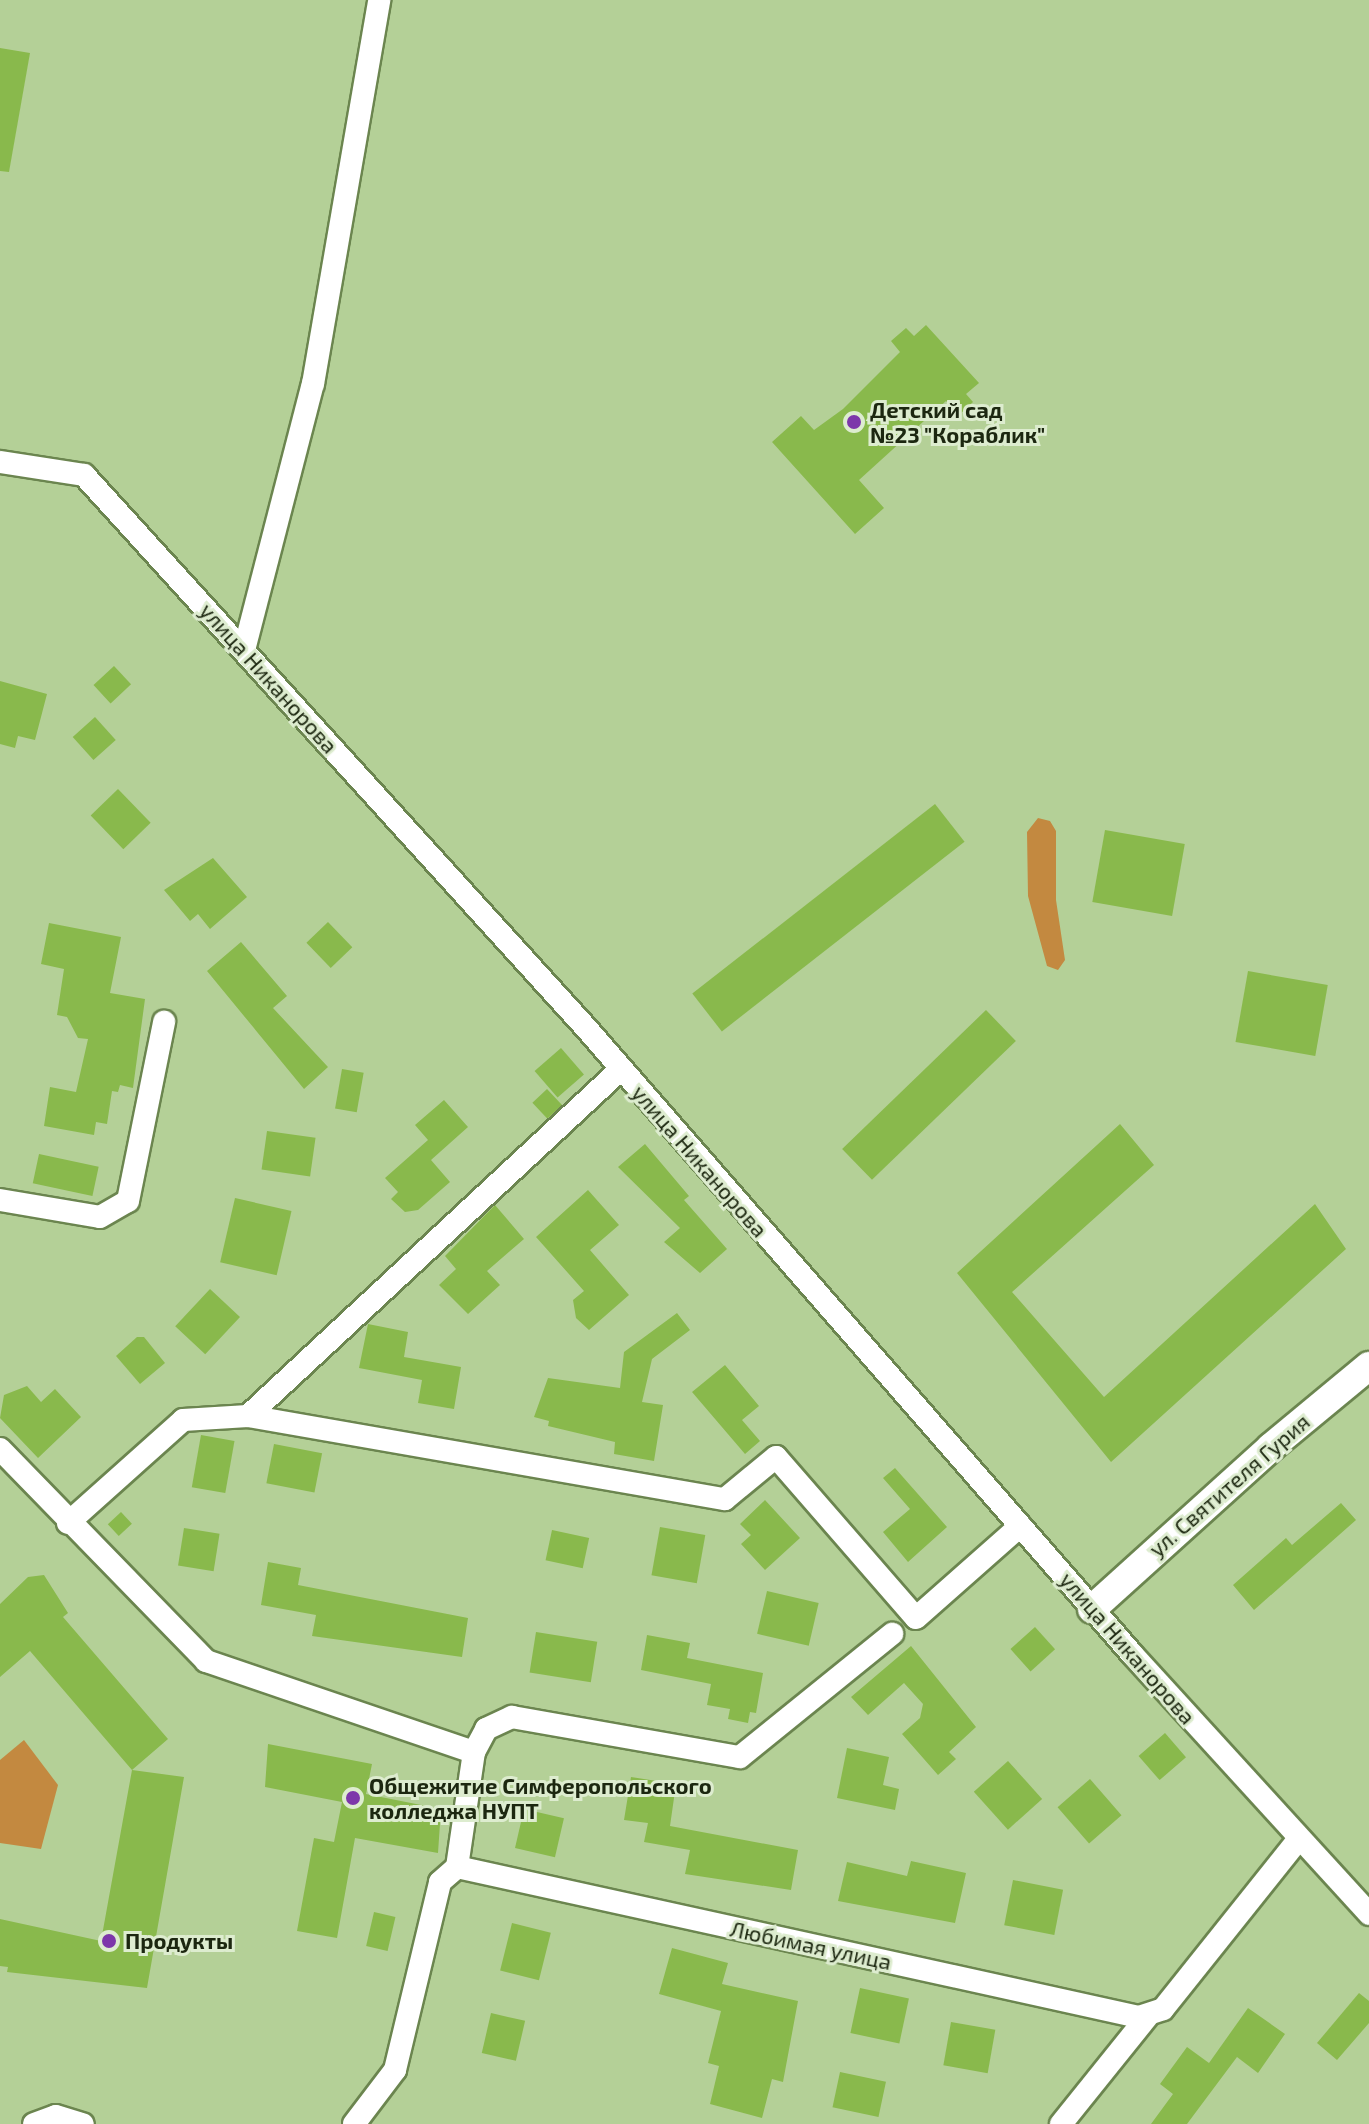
<!DOCTYPE html>
<html>
<head>
<meta charset="utf-8">
<style>
  body { margin:0 }
  #map { position:relative; width:1369px; height:2124px; overflow:hidden; background:#b4d097; font-family:"Exo 2",sans-serif }
  div>[style] { position:absolute }
  .green>* { inset:0; background:#c38940 }
  .building>* { inset:0; background:#89b94c; transform-origin:0 0 }
  .roads { filter:drop-shadow(2px 0 #6b854f) drop-shadow(-2px 0 #6b854f) drop-shadow(0 2px #6b854f) drop-shadow(0 -2px #6b854f) }
  .minor>* { height:22px; margin:-11px; padding:0 11px; transform-origin:11px; border-radius:11px; background:#fff }
  .tertiary>* { height:28px; margin:-14px; padding:0 14px; transform-origin:14px; border-radius:14px; background:#fff }
  .dots>* { width:22px; height:22px; translate:-50% -50%; box-sizing:border-box; border:4px solid #ddeccf; border-radius:50% }
  span { translate:-50% -50%; white-space:nowrap; text-align:center; line-height:1.15; -webkit-text-stroke:6px #ddeccf; paint-order:stroke }
  .poi-label { font-size:22px; color:#1c2710; font-weight:700 }
  .left { translate:0 -50%; text-align:left }
  .street-label { font-size:22px; color:#1c2710 }
</style>
</head>
<body>
<div id="map">
  <div class="green">
    <i style="clip-path:polygon(1038px 818px,1050px 821px,1056px 831px,1056px 900px,1065px 960px,1058px 970px,1047px 966px,1028px 896px,1027px 832px)"></i>
    <i style="clip-path:polygon(24px 1740px,58px 1785px,41px 1849px,0 1843px,0 1760px)"></i>
  </div>
  <div class="building">
    <i style="clip-path:polygon(0 48px,30px 53px,9px 172px,0 171px)"></i>
    <i style="clip-path:polygon(926px 325px,979px 383px,966px 394px,973px 402px,959px 415px,946px 401px,859px 480px,884px 508px,855px 534px,772px 442px,801px 416px,814px 430px,843px 409px,900px 352px,891px 341px,906px 328px,914px 336px)"></i>
    <i style="left:114px;top:666px;width:25px;height:28px;rotate:47deg"></i>
    <i style="clip-path:polygon(0 681px,47px 694px,35px 740px,18px 736px,15px 748px,0 744px)"></i>
    <i style="left:95px;top:717px;width:31px;height:30px;rotate:48deg"></i>
    <i style="left:118px;top:789px;width:47px;height:38px;rotate:46deg"></i>
    <i style="left:935px;top:804px;width:48px;height:308px;rotate:52deg"></i>
    <i style="left:1105px;top:830px;width:81px;height:73px;rotate:10deg"></i>
    <i style="clip-path:polygon(213px 858px,247px 897px,210px 929px,198px 914px,190px 921px,164px 890px)"></i>
    <i style="left:328px;top:922px;width:35px;height:30px;rotate:46deg"></i>
    <i style="clip-path:polygon(49px 923px,121px 937px,110px 993px,145px 999px,133px 1088px,120px 1085px,118px 1092px,112px 1091px,107px 1124px,96px 1122px,94px 1135px,44px 1126px,50px 1087px,76px 1092px,88px 1039px,78px 1038px,67px 1017px,57px 1015px,64px 969px,41px 964px)"></i>
    <i style="clip-path:polygon(241px 942px,287px 996px,273px 1008px,328px 1067px,304px 1089px,207px 971px)"></i>
    <i style="left:1248px;top:971px;width:81px;height:72px;rotate:10deg"></i>
    <i style="left:986px;top:1010px;width:43px;height:200px;rotate:46deg"></i>
    <i style="left:561px;top:1048px;width:35px;height:35px;rotate:49deg"></i>
    <i style="left:342px;top:1069px;width:22px;height:40px;rotate:10deg"></i>
    <i style="left:547px;top:1089px;width:22px;height:20px;rotate:47deg"></i>
    <i style="clip-path:polygon(444px 1100px,468px 1127px,431px 1160px,450px 1182px,418px 1210px,405px 1212px,391px 1199px,398px 1192px,385px 1178px,428px 1140px,415px 1125px)"></i>
    <i style="clip-path:polygon(1120px 1124px,1154px 1165px,1012px 1292px,1104px 1397px,1315px 1204px,1346px 1249px,1111px 1462px,957px 1273px)"></i>
    <i style="left:267px;top:1131px;width:49px;height:39px;rotate:8deg"></i>
    <i style="clip-path:polygon(645px 1144px,689px 1196px,684px 1200px,727px 1249px,700px 1273px,664px 1242px,680px 1228px,618px 1167px)"></i>
    <i style="left:39px;top:1154px;width:61px;height:30px;rotate:12deg"></i>
    <i style="clip-path:polygon(588px 1190px,619px 1225px,590px 1250px,629px 1295px,589px 1330px,576px 1318px,573px 1300px,584px 1291px,536px 1237px)"></i>
    <i style="left:235px;top:1198px;width:58px;height:66px;rotate:13deg"></i>
    <i style="clip-path:polygon(495px 1205px,524px 1239px,487px 1271px,500px 1285px,468px 1314px,439px 1285px,456px 1269px,445px 1256px)"></i>
    <i style="left:210px;top:1289px;width:41px;height:51px;rotate:43deg"></i>
    <i style="clip-path:polygon(677px 1313px,690px 1330px,652px 1359px,642px 1402px,663px 1405px,654px 1461px,614px 1454px,615px 1442px,548px 1426px,549px 1421px,534px 1417px,548px 1378px,620px 1388px,624px 1352px)"></i>
    <i style="clip-path:polygon(368px 1324px,408px 1332px,404px 1357px,461px 1367px,454px 1409px,418px 1403px,422px 1380px,359px 1368px)"></i>
    <i style="clip-path:polygon(137px 1337px,144px 1337px,165px 1363px,140px 1384px,116px 1356px)"></i>
    <i style="clip-path:polygon(725px 1365px,759px 1406px,742px 1420px,760px 1441px,745px 1454px,692px 1392px)"></i>
    <i style="clip-path:polygon(27px 1386px,41px 1402px,55px 1389px,81px 1417px,38px 1458px,0 1418px,4px 1395px)"></i>
    <i style="left:201px;top:1435px;width:34px;height:53px;rotate:10deg"></i>
    <i style="left:274px;top:1444px;width:49px;height:40px;rotate:11deg"></i>
    <i style="clip-path:polygon(895px 1468px,947px 1527px,908px 1562px,883px 1532px,910px 1509px,883px 1478px)"></i>
    <i style="clip-path:polygon(765px 1500px,800px 1538px,765px 1570px,741px 1544px,751px 1535px,740px 1524px)"></i>
    <i style="clip-path:polygon(1341px 1503px,1356px 1520px,1254px 1610px,1233px 1585px,1286px 1538px,1292px 1545px)"></i>
    <i style="left:121px;top:1512px;width:16px;height:18px;rotate:47deg"></i>
    <i style="left:660px;top:1527px;width:46px;height:49px;rotate:10deg"></i>
    <i style="left:184px;top:1528px;width:36px;height:38px;rotate:9deg"></i>
    <i style="left:552px;top:1530px;width:38px;height:31px;rotate:12deg"></i>
    <i style="clip-path:polygon(268px 1562px,301px 1568px,298px 1585px,468px 1618px,462px 1657px,312px 1636px,316px 1615px,261px 1605px)"></i>
    <i style="clip-path:polygon(44px 1575px,68px 1613px,63px 1617px,168px 1739px,132px 1770px,30px 1651px,0 1677px,0 1604px,28px 1577px)"></i>
    <i style="left:767px;top:1591px;width:53px;height:44px;rotate:13deg"></i>
    <i style="left:1035px;top:1627px;width:30px;height:33px;rotate:48deg"></i>
    <i style="left:536px;top:1632px;width:62px;height:41px;rotate:9deg"></i>
    <i style="clip-path:polygon(647px 1635px,690px 1643px,687px 1658px,763px 1673px,756px 1713px,750px 1712px,748px 1723px,728px 1719px,730px 1709px,707px 1705px,711px 1684px,641px 1670px)"></i>
    <i style="clip-path:polygon(911px 1646px,976px 1727px,949px 1752px,956px 1759px,938px 1775px,902px 1734px,920px 1718px,923px 1704px,904px 1683px,868px 1715px,851px 1697px)"></i>
    <i style="left:1165px;top:1733px;width:32px;height:35px;rotate:49deg"></i>
    <i style="clip-path:polygon(268px 1744px,372px 1764px,366px 1794px,441px 1809px,438px 1853px,355px 1838px,337px 1938px,297px 1931px,314px 1838px,334px 1842px,342px 1802px,265px 1787px)"></i>
    <i style="clip-path:polygon(847px 1748px,889px 1757px,883px 1785px,899px 1789px,895px 1810px,837px 1798px)"></i>
    <i style="left:1008px;top:1761px;width:51px;height:46px;rotate:48deg"></i>
    <i style="clip-path:polygon(132px 1770px,184px 1777px,147px 1988px,7px 1972px,8px 1967px,0 1966px,0 1919px,101px 1941px)"></i>
    <i style="clip-path:polygon(631px 1777px,676px 1784px,670px 1826px,798px 1850px,791px 1890px,685px 1874px,690px 1850px,644px 1842px,648px 1823px,624px 1820px)"></i>
    <i style="left:1090px;top:1779px;width:48px;height:43px;rotate:49deg"></i>
    <i style="left:524px;top:1809px;width:41px;height:40px;rotate:13deg"></i>
    <i style="clip-path:polygon(911px 1861px,966px 1873px,955px 1923px,838px 1901px,847px 1862px,907px 1876px)"></i>
    <i style="left:1013px;top:1880px;width:51px;height:46px;rotate:11deg"></i>
    <i style="left:374px;top:1912px;width:22px;height:35px;rotate:13deg"></i>
    <i style="left:512px;top:1923px;width:40px;height:49px;rotate:14deg"></i>
    <i style="clip-path:polygon(672px 1948px,728px 1963px,722px 1984px,798px 2001px,783px 2082px,772px 2079px,762px 2118px,710px 2104px,719px 2066px,708px 2063px,721px 2011px,659px 1994px)"></i>
    <i style="left:860px;top:1988px;width:50px;height:46px;rotate:12deg"></i>
    <i style="clip-path:polygon(1359px 1993px,1369px 2001px,1369px 2023px,1337px 2060px,1317px 2043px)"></i>
    <i style="clip-path:polygon(1248px 2008px,1285px 2034px,1258px 2073px,1237px 2057px,1187px 2124px,1151px 2124px,1173px 2094px,1160px 2084px,1187px 2047px,1209px 2063px)"></i>
    <i style="left:491px;top:2013px;width:35px;height:41px;rotate:13deg"></i>
    <i style="left:951px;top:2022px;width:45px;height:44px;rotate:10deg"></i>
    <i style="left:840px;top:2072px;width:47px;height:36px;rotate:12deg"></i>
  </div>
  <div class="roads">
    <div class="minor">
      <i style="left:0;top:462px;width:85px;rotate:8.8deg"></i>
      <i style="left:84px;top:475px;width:748px;rotate:47.76deg"></i>
      <i style="left:587px;top:1029px;width:829px;rotate:48.91deg"></i>
      <i style="left:1132px;top:1654px;width:352px;rotate:47.6deg"></i>
      <i style="left:244px;top:650px;width:275px;rotate:-75.5deg"></i>
      <i style="left:313px;top:384px;width:390px;rotate:-80.2deg"></i>
      <i style="left:0;top:1200px;width:101px;rotate:9.6deg"></i>
      <i style="left:100px;top:1217px;width:32px;rotate:-30deg"></i>
      <i style="left:128px;top:1201px;width:183px;rotate:-78.6deg"></i>
      <i style="left:248px;top:1416px;width:484px;rotate:9.9deg"></i>
      <i style="left:725px;top:1499px;width:66px;rotate:-39.5deg"></i>
      <i style="left:776px;top:1457px;width:213px;rotate:49deg"></i>
      <i style="left:916px;top:1618px;width:139px;rotate:-41.5deg"></i>
      <i style="left:0;top:1449px;width:296px;rotate:45.8deg"></i>
      <i style="left:206px;top:1661px;width:283px;rotate:18.8deg"></i>
      <i style="left:68px;top:1523px;width:154px;rotate:-41.8deg"></i>
      <i style="left:183px;top:1420px;width:65px;rotate:-3.5deg"></i>
      <i style="left:248px;top:1416px;width:508px;rotate:-42.93deg"></i>
      <i style="left:457px;top:1867px;width:698px;rotate:12.4deg"></i>
      <i style="left:1139px;top:2017px;width:25px;rotate:-18deg"></i>
      <i style="left:1163px;top:2009px;width:216px;rotate:-51.4deg"></i>
      <i style="left:34px;top:2124px;width:23px;rotate:-20deg"></i>
      <i style="left:56px;top:2116px;width:28px;rotate:17deg"></i>
      <i style="left:354px;top:2124px;width:68px;rotate:-52.8deg"></i>
      <i style="left:395px;top:2070px;width:193px;rotate:-76.5deg"></i>
      <i style="left:440px;top:1882px;width:23px;rotate:-41deg"></i>
      <i style="left:457px;top:1867px;width:116px;rotate:-81.6deg"></i>
      <i style="left:474px;top:1752px;width:26px;rotate:-62deg"></i>
      <i style="left:486px;top:1729px;width:29px;rotate:-25deg"></i>
      <i style="left:512px;top:1717px;width:231px;rotate:10deg"></i>
      <i style="left:740px;top:1757px;width:196px;rotate:-39deg"></i>
      <i style="left:1061px;top:2124px;width:137px;rotate:-51.2deg"></i>
    </div>
    <div class="tertiary">
      <i style="left:1092px;top:1609px;width:241px;rotate:-42.1deg"></i>
      <i style="left:1271px;top:1447px;width:127px;rotate:-39.6deg"></i>
    </div>
  </div>
  <div class="dots">
    <i style="left:854px;top:422px;background:#7d37aa"></i>
    <i style="left:353px;top:1798px;background:#7d37aa"></i>
    <i style="left:109px;top:1941px;background:#7d37aa"></i>
  </div>
  <div class="poi-label">
    <span class="left" style="left:870px;top:422px">Детский сад<br>№23 "Кораблик"</span>
    <span class="left" style="left:369px;top:1798px">Общежитие Симферопольского<br>колледжа НУПТ</span>
    <span class="left" style="left:125px;top:1941px">Продукты</span>
  </div>
  <div class="street-label">
    <span style="left:269px;top:678px;rotate:48deg">улица Никанорова</span>
    <span style="left:700px;top:1161px;rotate:49deg">улица Никанорова</span>
    <span style="left:1229px;top:1485px;rotate:-41deg">ул. Святителя Гурия</span>
    <span style="left:1128px;top:1648px;rotate:49deg">улица Никанорова</span>
    <span style="left:811px;top:1945px;rotate:12deg">Любимая улица</span>
  </div>
</div>
</body>
</html>
